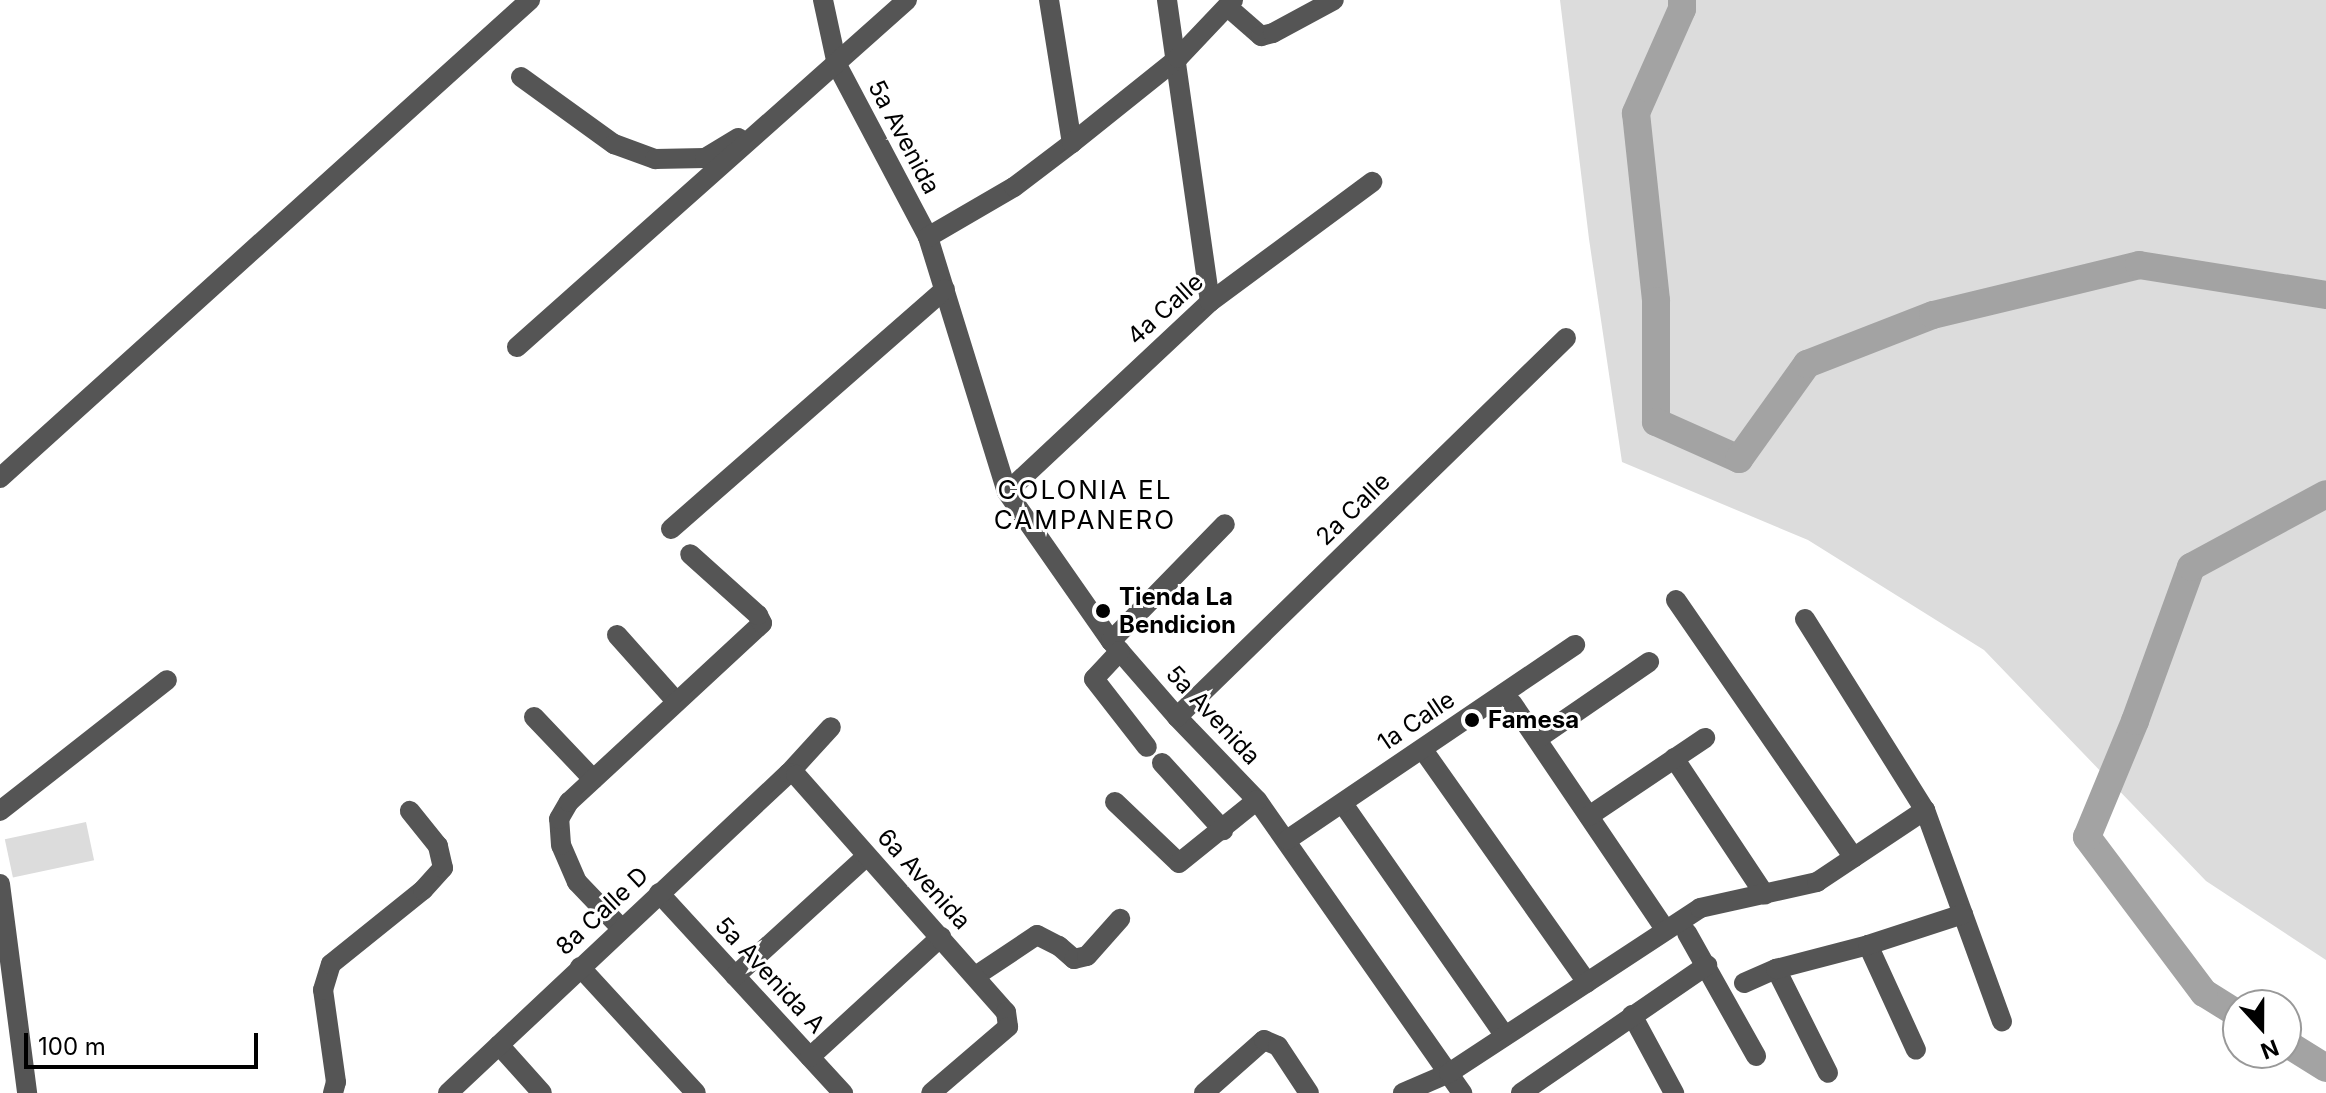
<!DOCTYPE html>
<html>
<head>
<meta charset="utf-8">
<style>
  body { margin:0 }
  #map { position:relative; width:2326px; height:1093px; overflow:hidden; background:#fff; font-family:Inter,sans-serif }
  div>[style] { position:absolute }
  .green>* { inset:0; background:#dcdcdc; transform-origin:0 0 }
  .river>* { height:28px; margin:-14px; padding:0 14px; transform-origin:14px; border-radius:14px; background:#a3a3a3 }
  .minor>* { height:20px; margin:-10px; padding:0 10px; transform-origin:10px; border-radius:10px; background:#555 }
  .dots>* { width:22px; height:22px; translate:-50% -50%; box-sizing:border-box; border:4px solid #fff; border-radius:50% }
  span { translate:-50% -50%; white-space:nowrap; text-align:center; line-height:1.15; -webkit-text-stroke:6px #fff; paint-order:stroke }
  .street-label { font-size:24px; color:#000 }
  .poi-label { font-size:24px; color:#000; font-weight:700 }
  .left { translate:0 -50%; text-align:left }
  .neighbourhood-label { font-size:26px; color:#000; letter-spacing:2px }
  .north { position:absolute; left:2222px; top:989px; width:80px; height:80px; box-sizing:border-box; background:#fff; border:2px solid #999; border-radius:50%; rotate:159deg; font-size:22px; font-weight:700; line-height:32px; text-align:center; color:#000 }
  .north::after { content:''; display:block; margin:auto; width:28px; height:36px; background:#000; clip-path:polygon(50% 0,100% 100%,50% 72%,0 100%) }
  .scale { position:absolute; left:24px; top:1033px; width:234px; height:36px; box-sizing:border-box; border:4px solid #000; border-top:0; padding-left:10px; font-size:24px; line-height:28px; white-space:nowrap; color:#000; -webkit-text-stroke:6px #fff; paint-order:stroke }
</style>
</head>
<body>
<div id="map">
  <div class="green">
    <i style="clip-path:polygon(1560px 0,2326px 0,2326px 960px,2206px 881px,1984px 650px,1808px 540px,1622px 462px,1589px 239px)"></i>
    <i style="left:86px;top:822px;width:39px;height:83px;rotate:78deg"></i>
  </div>
  <div class="river">
    <i style="left:1682px;top:0;width:9px;rotate:90deg"></i>
    <i style="left:1682px;top:9px;width:114px;rotate:113.9deg"></i>
    <i style="left:1636px;top:113px;width:189px;rotate:83.9deg"></i>
    <i style="left:1656px;top:301px;width:121px;rotate:90deg"></i>
    <i style="left:1656px;top:422px;width:91px;rotate:24deg"></i>
    <i style="left:1739px;top:459px;width:117px;rotate:-54.4deg"></i>
    <i style="left:1807px;top:364px;width:135px;rotate:-21.3deg"></i>
    <i style="left:1933px;top:315px;width:212px;rotate:-13.6deg"></i>
    <i style="left:2139px;top:265px;width:189px;rotate:9.1deg"></i>
    <i style="left:2238px;top:1014px;width:40px;rotate:-148deg"></i>
    <i style="left:2204px;top:993px;width:195px;rotate:-126.9deg"></i>
    <i style="left:2087px;top:837px;width:126px;rotate:-67.5deg"></i>
    <i style="left:2135px;top:721px;width:164px;rotate:-70deg"></i>
    <i style="left:2191px;top:567px;width:153px;rotate:-28.4deg"></i>
    <i style="left:2286px;top:1043px;width:47px;rotate:32deg"></i>
  </div>
  <div class="minor">
    <i style="left:823px;top:0;width:66px;rotate:77.8deg"></i>
    <i style="left:837px;top:65px;width:195px;rotate:62.1deg"></i>
    <i style="left:928px;top:237px;width:267px;rotate:72.8deg"></i>
    <i style="left:1007px;top:492px;width:182px;rotate:55.1deg"></i>
    <i style="left:1111px;top:641px;width:101px;rotate:49deg"></i>
    <i style="left:1177px;top:717px;width:115px;rotate:46.1deg"></i>
    <i style="left:1257px;top:800px;width:358px;rotate:55deg"></i>
    <i style="left:1049px;top:0;width:145px;rotate:80.9deg"></i>
    <i style="left:1167px;top:0;width:305px;rotate:81.9deg"></i>
    <i style="left:1229px;top:8px;width:43px;rotate:41.2deg"></i>
    <i style="left:1261px;top:36px;width:12px;rotate:-14deg"></i>
    <i style="left:1273px;top:33px;width:69px;rotate:-28.4deg"></i>
    <i style="left:521px;top:77px;width:115px;rotate:35.8deg"></i>
    <i style="left:614px;top:144px;width:44px;rotate:20.1deg"></i>
    <i style="left:655px;top:159px;width:50px;rotate:-1.1deg"></i>
    <i style="left:705px;top:158px;width:39px;rotate:-31deg"></i>
    <i style="left:928px;top:237px;width:99px;rotate:-30.2deg"></i>
    <i style="left:1014px;top:187px;width:73px;rotate:-37.2deg"></i>
    <i style="left:1072px;top:143px;width:136px;rotate:-38.7deg"></i>
    <i style="left:1178px;top:58px;width:80px;rotate:-46.5deg"></i>
    <i style="left:517px;top:347px;width:522px;rotate:-41.66deg"></i>
    <i style="left:0;top:478px;width:714px;rotate:-42.05deg"></i>
    <i style="left:1007px;top:492px;width:278px;rotate:-43.1deg"></i>
    <i style="left:1210px;top:302px;width:202px;rotate:-36.5deg"></i>
    <i style="left:671px;top:529px;width:364px;rotate:-41.2deg"></i>
    <i style="left:1676px;top:600px;width:313px;rotate:55.4deg"></i>
    <i style="left:1805px;top:619px;width:226px;rotate:57.9deg"></i>
    <i style="left:1925px;top:810px;width:225px;rotate:70deg"></i>
    <i style="left:617px;top:635px;width:87px;rotate:48.3deg"></i>
    <i style="left:1111px;top:641px;width:163px;rotate:-45.7deg"></i>
    <i style="left:1120px;top:651px;width:38px;rotate:133deg"></i>
    <i style="left:1094px;top:679px;width:86px;rotate:52.1deg"></i>
    <i style="left:1512px;top:703px;width:273px;rotate:55.9deg"></i>
    <i style="left:534px;top:717px;width:86px;rotate:46.4deg"></i>
    <i style="left:1177px;top:717px;width:543px;rotate:-44.25deg"></i>
    <i style="left:1537px;top:739px;width:136px;rotate:-34.5deg"></i>
    <i style="left:1428px;top:757px;width:276px;rotate:54.8deg"></i>
    <i style="left:1674px;top:758px;width:164px;rotate:56.4deg"></i>
    <i style="left:1162px;top:763px;width:91px;rotate:47.7deg"></i>
    <i style="left:789px;top:773px;width:62px;rotate:-47.6deg"></i>
    <i style="left:1115px;top:802px;width:88px;rotate:43.6deg"></i>
    <i style="left:1179px;top:863px;width:100px;rotate:-38.9deg"></i>
    <i style="left:0;top:811px;width:212px;rotate:-38.1deg"></i>
    <i style="left:1348px;top:811px;width:274px;rotate:55.1deg"></i>
    <i style="left:1589px;top:816px;width:140px;rotate:-33.9deg"></i>
    <i style="left:1287px;top:840px;width:348px;rotate:-34.1deg"></i>
    <i style="left:0;top:884px;width:211px;rotate:82.6deg"></i>
    <i style="left:659px;top:893px;width:272px;rotate:47.4deg"></i>
    <i style="left:621px;top:928px;width:64px;rotate:-133.7deg"></i>
    <i style="left:577px;top:882px;width:40px;rotate:-113.4deg"></i>
    <i style="left:561px;top:845px;width:26px;rotate:-94deg"></i>
    <i style="left:559px;top:819px;width:20px;rotate:-60deg"></i>
    <i style="left:569px;top:802px;width:263px;rotate:-42.8deg"></i>
    <i style="left:762px;top:623px;width:9px;rotate:-117deg"></i>
    <i style="left:758px;top:615px;width:91px;rotate:-138.1deg"></i>
    <i style="left:1687px;top:933px;width:141px;rotate:60.7deg"></i>
    <i style="left:1868px;top:945px;width:115px;rotate:65.4deg"></i>
    <i style="left:580px;top:967px;width:171px;rotate:47.4deg"></i>
    <i style="left:1776px;top:969px;width:116px;rotate:63.4deg"></i>
    <i style="left:977px;top:975px;width:72px;rotate:-33.7deg"></i>
    <i style="left:1037px;top:935px;width:25px;rotate:27deg"></i>
    <i style="left:1059px;top:946px;width:20px;rotate:41deg"></i>
    <i style="left:1074px;top:959px;width:13px;rotate:-13deg"></i>
    <i style="left:1087px;top:956px;width:50px;rotate:-48.3deg"></i>
    <i style="left:735px;top:976px;width:178px;rotate:-42.3deg"></i>
    <i style="left:1744px;top:983px;width:35px;rotate:-24deg"></i>
    <i style="left:1776px;top:969px;width:95px;rotate:-14.6deg"></i>
    <i style="left:1868px;top:945px;width:100px;rotate:-18.1deg"></i>
    <i style="left:1632px;top:1015px;width:89px;rotate:61.7deg"></i>
    <i style="left:499px;top:1045px;width:64px;rotate:48.1deg"></i>
    <i style="left:810px;top:1057px;width:178px;rotate:-42.5deg"></i>
    <i style="left:333px;top:1093px;width:11px;rotate:-75deg"></i>
    <i style="left:336px;top:1082px;width:93px;rotate:-98deg"></i>
    <i style="left:323px;top:990px;width:27px;rotate:-73deg"></i>
    <i style="left:331px;top:964px;width:118px;rotate:-38.8deg"></i>
    <i style="left:423px;top:890px;width:30px;rotate:-48deg"></i>
    <i style="left:443px;top:868px;width:23px;rotate:-103deg"></i>
    <i style="left:438px;top:846px;width:45px;rotate:-128.7deg"></i>
    <i style="left:448px;top:1093px;width:468px;rotate:-43.2deg"></i>
    <i style="left:789px;top:773px;width:7px;rotate:16deg"></i>
    <i style="left:796px;top:775px;width:317px;rotate:48.5deg"></i>
    <i style="left:1006px;top:1012px;width:15px;rotate:82deg"></i>
    <i style="left:1008px;top:1027px;width:101px;rotate:139.4deg"></i>
    <i style="left:1204px;top:1093px;width:80px;rotate:-41.5deg"></i>
    <i style="left:1264px;top:1040px;width:15px;rotate:23deg"></i>
    <i style="left:1278px;top:1046px;width:56px;rotate:56.6deg"></i>
    <i style="left:1403px;top:1093px;width:50px;rotate:-23.5deg"></i>
    <i style="left:1449px;top:1073px;width:300px;rotate:-33.3deg"></i>
    <i style="left:1700px;top:908px;width:120px;rotate:-12.5deg"></i>
    <i style="left:1817px;top:882px;width:130px;rotate:-33.7deg"></i>
    <i style="left:1521px;top:1093px;width:226px;rotate:-34.5deg"></i>
  </div>
  <div class="dots">
    <i style="left:1103px;top:611px;background:#000"></i>
    <i style="left:1472px;top:720px;background:#000"></i>
  </div>
  <div class="street-label">
    <span style="left:904px;top:137px;rotate:62deg">5a Avenida</span>
    <span style="left:1165px;top:309px;rotate:-42deg">4a Calle</span>
    <span style="left:1353px;top:509px;rotate:-44deg">2a Calle</span>
    <span style="left:1213px;top:715px;rotate:47deg">5a Avenida</span>
    <span style="left:1416px;top:721px;rotate:-34deg">1a Calle</span>
    <span style="left:924px;top:879px;rotate:48deg">6a Avenida</span>
    <span style="left:602px;top:911px;rotate:-43deg">8a Calle D</span>
    <span style="left:770px;top:975px;rotate:47deg">5a Avenida A</span>
  </div>
  <div class="poi-label">
    <span class="left" style="left:1119px;top:611px">Tienda La<br>Bendicion</span>
    <span class="left" style="left:1488px;top:720px">Famesa</span>
  </div>
  <div class="neighbourhood-label">
    <span style="left:1085px;top:505px">COLONIA EL<br>CAMPANERO</span>
  </div>
  <div class="north">N</div>
  <div class="scale">100 m</div>
</div>
</body>
</html>
